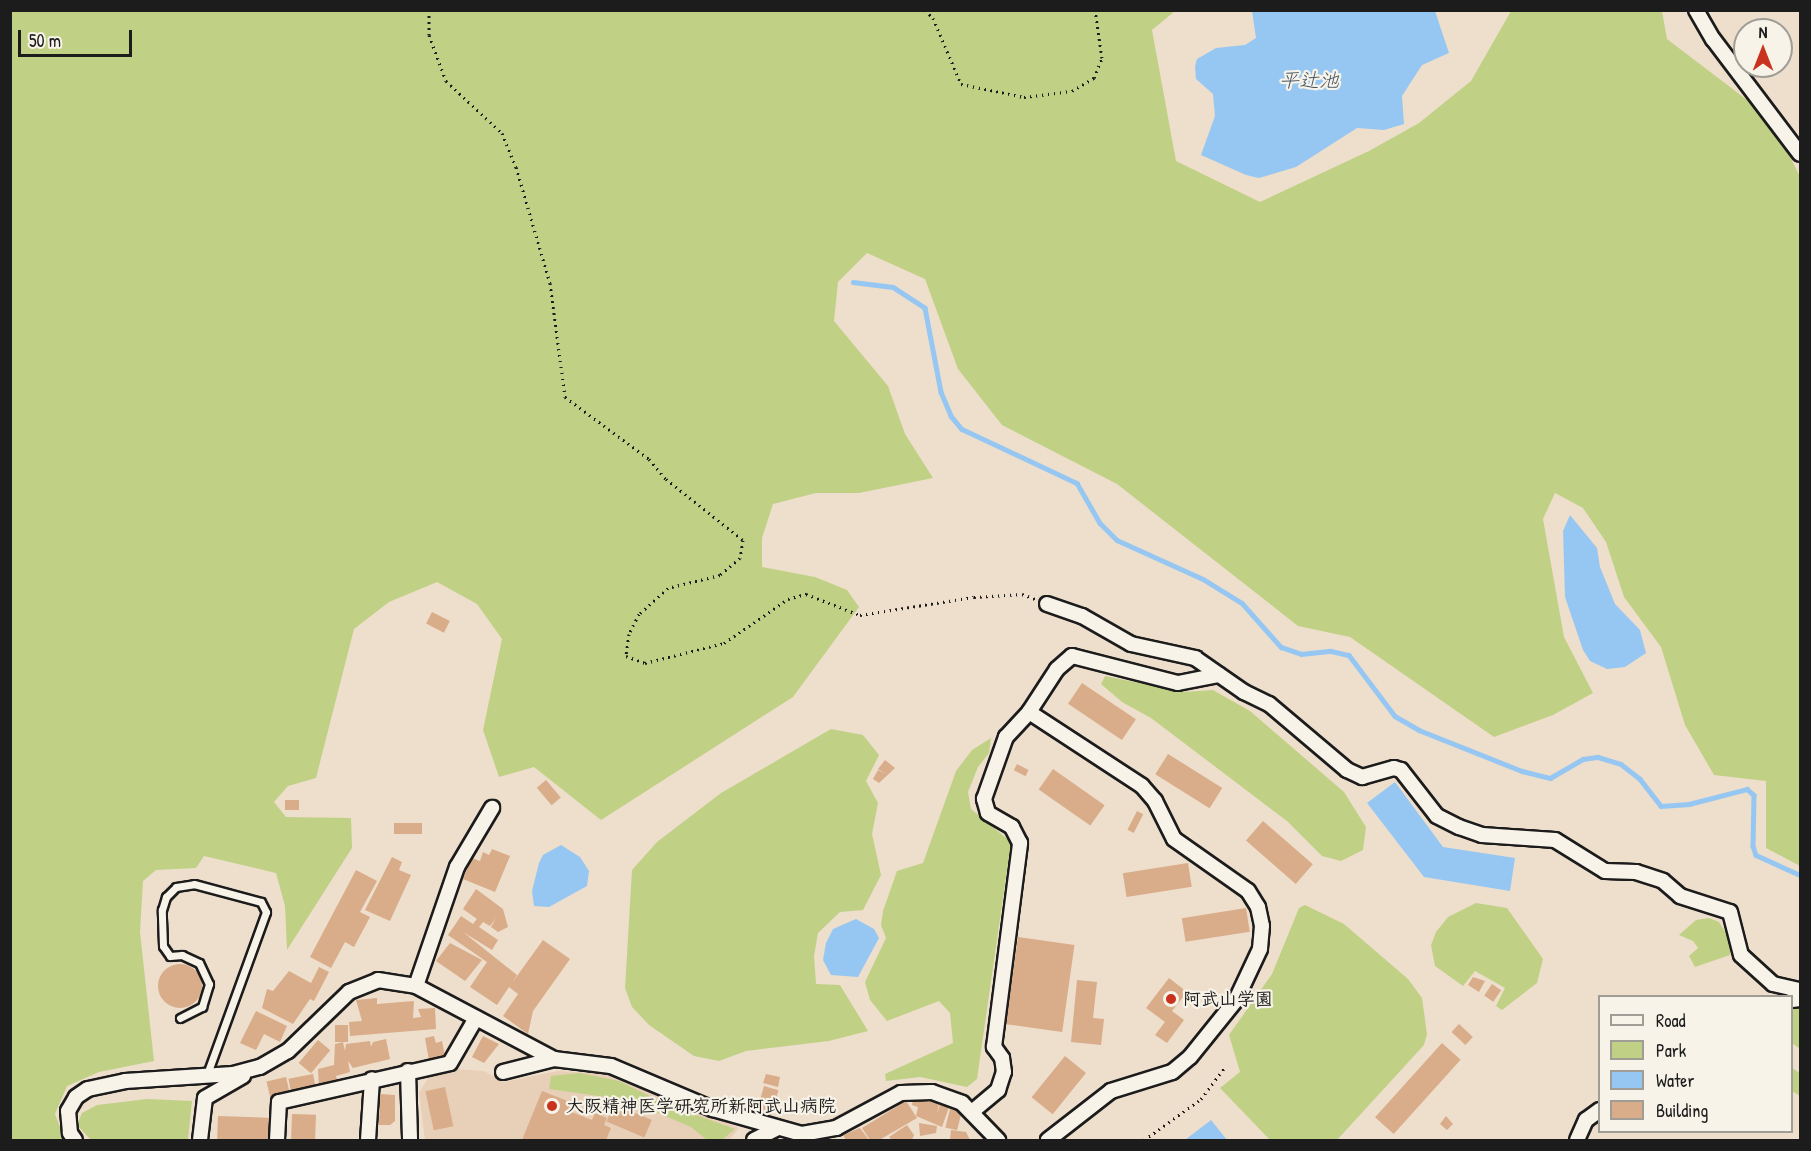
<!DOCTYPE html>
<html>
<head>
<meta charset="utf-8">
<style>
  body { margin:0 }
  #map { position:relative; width:1811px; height:1151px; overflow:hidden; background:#eedecc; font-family:"Patrick Hand","Klee One",sans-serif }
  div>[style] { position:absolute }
  .built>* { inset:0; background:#e8cfb8 }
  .green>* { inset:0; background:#c0d186 }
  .water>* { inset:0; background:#96c7f2 }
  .stream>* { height:4.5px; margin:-2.25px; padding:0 2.25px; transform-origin:2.25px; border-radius:2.25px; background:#96c7f2 }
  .building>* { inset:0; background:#d9ac8a; transform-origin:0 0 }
  .round { border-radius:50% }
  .path>* { height:3px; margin-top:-1.5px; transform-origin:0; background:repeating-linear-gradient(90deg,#1c1c1c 0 1.5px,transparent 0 6px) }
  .roads { filter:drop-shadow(2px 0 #1c1c1c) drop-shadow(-2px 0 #1c1c1c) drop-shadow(0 2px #1c1c1c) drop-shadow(0 -2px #1c1c1c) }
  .service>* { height:7px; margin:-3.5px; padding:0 3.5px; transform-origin:3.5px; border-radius:3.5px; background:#f7f3e8 }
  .minor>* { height:14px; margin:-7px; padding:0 7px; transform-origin:7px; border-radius:7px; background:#f7f3e8 }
  .dots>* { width:16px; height:16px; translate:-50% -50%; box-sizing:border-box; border:3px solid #f7f3e8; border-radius:50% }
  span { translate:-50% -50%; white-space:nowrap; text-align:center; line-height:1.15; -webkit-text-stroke:4.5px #f7f3e8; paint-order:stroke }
  .poi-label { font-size:18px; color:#1c1c1c; font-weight:700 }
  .left { translate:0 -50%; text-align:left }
  .water-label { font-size:20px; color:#475867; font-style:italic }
  .frame { position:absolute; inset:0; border:12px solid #1c1c1c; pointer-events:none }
  .legend { position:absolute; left:1598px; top:995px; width:195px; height:138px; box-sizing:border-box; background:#f7f3e8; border:2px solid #9f9d96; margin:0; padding:8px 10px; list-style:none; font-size:18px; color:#1c1c1c }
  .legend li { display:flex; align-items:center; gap:12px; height:30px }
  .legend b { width:30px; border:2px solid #9f9d96 }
  .north { position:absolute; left:1733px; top:18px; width:60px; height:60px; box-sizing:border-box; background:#f7f3e8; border:2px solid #9f9d96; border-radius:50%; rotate:0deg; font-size:16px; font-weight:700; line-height:24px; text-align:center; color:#1c1c1c }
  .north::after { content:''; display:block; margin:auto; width:21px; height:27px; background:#c8321e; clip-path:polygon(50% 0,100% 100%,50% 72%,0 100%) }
  .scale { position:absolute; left:18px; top:30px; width:114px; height:27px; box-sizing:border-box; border:3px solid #1c1c1c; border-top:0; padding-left:8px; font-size:18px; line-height:21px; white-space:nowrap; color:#1c1c1c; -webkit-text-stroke:4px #f7f3e8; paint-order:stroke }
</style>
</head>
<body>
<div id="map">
  <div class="built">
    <i style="clip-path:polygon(454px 1069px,484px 1071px,504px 1082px,558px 1071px,607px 1074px,739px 1128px,729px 1140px,425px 1140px,419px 1093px,432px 1072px)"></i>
  </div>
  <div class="green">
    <i style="clip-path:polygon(10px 11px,1175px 11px,1152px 30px,1176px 161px,1260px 202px,1369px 151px,1419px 123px,1471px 81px,1511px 11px,1662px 11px,1667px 39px,1772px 119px,1800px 177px,1800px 866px,1766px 848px,1766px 781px,1714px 775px,1685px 725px,1661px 647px,1624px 597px,1606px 542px,1583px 508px,1555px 493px,1543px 519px,1564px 637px,1593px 693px,1553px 715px,1494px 737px,1350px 637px,1298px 626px,1117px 484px,1002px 425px,958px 369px,925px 279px,867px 253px,838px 282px,834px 321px,888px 386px,905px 434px,933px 478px,859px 493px,816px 493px,773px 504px,762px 538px,762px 567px,815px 577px,847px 590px,859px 607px,793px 697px,601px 820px,534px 767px,499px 777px,483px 730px,502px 639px,477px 604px,437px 582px,389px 602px,354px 629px,316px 778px,288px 786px,274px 802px,286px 817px,351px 818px,352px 848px,287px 950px,285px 906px,276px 873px,204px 856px,196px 868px,156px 870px,143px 881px,140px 932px,154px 1061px,99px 1072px,67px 1086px,55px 1114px,65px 1140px,11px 1140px)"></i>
    <i style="clip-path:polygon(1105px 676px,1183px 692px,1213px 690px,1250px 711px,1344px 792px,1366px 827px,1363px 850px,1341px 861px,1322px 856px,1287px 821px,1151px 718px,1122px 702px,1101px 684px)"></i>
    <i style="clip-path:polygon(831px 729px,863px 735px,879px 755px,866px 781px,878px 803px,872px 834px,881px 875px,863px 910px,840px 912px,818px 933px,814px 956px,816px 984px,840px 985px,868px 1031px,829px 1041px,746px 1051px,719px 1061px,694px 1056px,649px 1025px,632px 1007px,625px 988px,632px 870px,657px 842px,721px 793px)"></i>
    <i style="clip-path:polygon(991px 738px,989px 753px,978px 767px,968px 792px,971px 809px,1011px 842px,977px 1079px,967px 1087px,920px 1077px,886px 1081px,885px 1074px,953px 1043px,950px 1013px,939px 1001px,887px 1021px,870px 1000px,865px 982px,886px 938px,881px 925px,883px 911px,897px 871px,923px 863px,956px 771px,972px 750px)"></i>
    <i style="clip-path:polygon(1476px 903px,1507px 908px,1543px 959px,1537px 983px,1502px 1010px,1496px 1006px,1505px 988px,1475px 971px,1463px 986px,1435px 966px,1431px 945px,1436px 932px,1448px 917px)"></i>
    <i style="clip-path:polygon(1305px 905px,1344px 924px,1408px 979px,1422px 998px,1427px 1034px,1424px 1045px,1337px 1140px,1270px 1140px,1220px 1088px,1240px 1072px,1229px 1035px,1272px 974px,1299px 908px)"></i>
    <i style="clip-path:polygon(1709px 918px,1719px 922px,1731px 941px,1730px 955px,1695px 967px,1689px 956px,1698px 948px,1693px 941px,1679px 935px,1696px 920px)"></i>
    <i style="clip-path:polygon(1800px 1003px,1800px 1049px,1792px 1043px,1792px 1005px)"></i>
    <i style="clip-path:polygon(1792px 1068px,1800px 1073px,1800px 1096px,1792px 1091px)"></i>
    <i style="clip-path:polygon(580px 1073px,619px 1081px,668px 1105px,735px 1129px,722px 1140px,707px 1140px,691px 1127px,627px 1100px,549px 1089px,551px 1076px)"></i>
    <i style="clip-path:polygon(147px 1099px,192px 1101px,188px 1140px,91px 1140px,77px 1125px,82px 1113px,97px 1105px)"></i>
  </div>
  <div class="water">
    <i style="clip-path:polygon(1252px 11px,1435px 11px,1449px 53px,1422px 65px,1402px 96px,1404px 124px,1384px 130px,1357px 128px,1296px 167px,1259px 178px,1246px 175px,1201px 155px,1215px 116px,1213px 94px,1196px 79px,1195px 66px,1197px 59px,1216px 48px,1245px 45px,1256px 38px)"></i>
    <i style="clip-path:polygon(1570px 515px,1597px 548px,1600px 567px,1615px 604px,1640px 630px,1646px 653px,1625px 667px,1607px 669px,1590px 661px,1583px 650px,1565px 597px,1563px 531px)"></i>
    <i style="clip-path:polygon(1395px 782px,1443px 847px,1515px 858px,1510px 891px,1424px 877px,1367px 803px)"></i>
    <i style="clip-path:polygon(561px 845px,580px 857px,589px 871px,587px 886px,549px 907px,534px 906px,532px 891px,539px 863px,543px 855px)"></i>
    <i style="clip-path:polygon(856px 919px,874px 929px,879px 938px,858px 977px,831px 975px,823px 960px,826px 943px,833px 929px)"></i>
    <i style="clip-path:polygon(1211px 1120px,1227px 1140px,1185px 1140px)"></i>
  </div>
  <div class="stream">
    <i style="left:853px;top:282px;width:40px;rotate:7.1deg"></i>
    <i style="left:893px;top:287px;width:38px;rotate:33deg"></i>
    <i style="left:925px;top:308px;width:86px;rotate:79.2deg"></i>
    <i style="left:941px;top:392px;width:26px;rotate:67deg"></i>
    <i style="left:951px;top:416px;width:17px;rotate:50deg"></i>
    <i style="left:962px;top:429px;width:127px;rotate:25.2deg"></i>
    <i style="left:1077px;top:483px;width:46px;rotate:60.1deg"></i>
    <i style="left:1100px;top:523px;width:24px;rotate:45deg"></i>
    <i style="left:1117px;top:540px;width:94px;rotate:24.4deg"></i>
    <i style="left:1203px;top:579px;width:46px;rotate:31.6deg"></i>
    <i style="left:1242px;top:603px;width:59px;rotate:48.4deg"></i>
    <i style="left:1281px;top:647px;width:21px;rotate:19deg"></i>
    <i style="left:1301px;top:654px;width:30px;rotate:-6deg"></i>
    <i style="left:1331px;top:651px;width:18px;rotate:13deg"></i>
    <i style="left:1349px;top:655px;width:76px;rotate:53deg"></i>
    <i style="left:1395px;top:716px;width:28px;rotate:30deg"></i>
    <i style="left:1419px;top:730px;width:111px;rotate:21.7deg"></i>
    <i style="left:1522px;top:771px;width:29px;rotate:14deg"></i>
    <i style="left:1550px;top:778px;width:38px;rotate:-30deg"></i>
    <i style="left:1583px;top:759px;width:15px;rotate:-8deg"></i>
    <i style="left:1598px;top:757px;width:24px;rotate:17deg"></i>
    <i style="left:1621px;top:764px;width:24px;rotate:38deg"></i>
    <i style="left:1640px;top:779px;width:34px;rotate:52deg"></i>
    <i style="left:1661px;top:806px;width:28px;rotate:-4deg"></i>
    <i style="left:1689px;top:804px;width:60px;rotate:-14.5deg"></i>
    <i style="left:1747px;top:789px;width:9px;rotate:41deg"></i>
    <i style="left:1754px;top:795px;width:51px;rotate:91.1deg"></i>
    <i style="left:1753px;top:846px;width:9px;rotate:72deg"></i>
    <i style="left:1756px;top:855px;width:48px;rotate:24.4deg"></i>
  </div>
  <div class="building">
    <i style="left:432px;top:612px;width:20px;height:13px;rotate:27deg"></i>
    <i style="left:1082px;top:683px;width:65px;height:25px;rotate:34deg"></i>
    <i style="left:1168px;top:754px;width:64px;height:24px;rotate:32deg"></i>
    <i style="clip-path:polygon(885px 760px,895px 768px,879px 783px,873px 779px,878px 770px,885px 774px,878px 769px)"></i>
    <i style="left:1017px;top:764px;width:13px;height:7px;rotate:27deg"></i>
    <i style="left:1053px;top:769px;width:63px;height:25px;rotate:35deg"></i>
    <i style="left:546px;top:780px;width:23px;height:12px;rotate:50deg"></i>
    <i style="left:285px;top:800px;width:14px;height:10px"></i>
    <i style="left:1137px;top:811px;width:7px;height:21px;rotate:27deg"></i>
    <i style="left:1263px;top:821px;width:66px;height:26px;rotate:41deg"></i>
    <i style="left:394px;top:823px;width:28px;height:11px"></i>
    <i style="clip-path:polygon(492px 849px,510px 856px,495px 892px,463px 879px,472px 858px,480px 861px,483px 852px,489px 855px)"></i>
    <i style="clip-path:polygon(392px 857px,402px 862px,399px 870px,411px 875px,390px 921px,365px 910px)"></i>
    <i style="left:1188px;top:863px;width:24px;height:66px;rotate:81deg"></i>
    <i style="clip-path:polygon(356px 870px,377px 881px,360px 912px,370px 917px,354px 947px,345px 942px,331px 968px,310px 957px)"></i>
    <i style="clip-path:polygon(476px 889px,503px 909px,508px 927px,498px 932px,491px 927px,496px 918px,490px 926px,483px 922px,479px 927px,498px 940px,492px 950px,463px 932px,517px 975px,512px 983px,543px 940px,570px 959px,533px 1011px,528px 1034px,503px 1016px,518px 994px,509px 987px,497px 1005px,470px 987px,487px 962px,448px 935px,461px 916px,473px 924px,477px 919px,463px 909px)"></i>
    <i style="left:1246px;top:908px;width:24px;height:65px;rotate:81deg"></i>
    <i style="left:1018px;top:937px;width:57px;height:88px;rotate:8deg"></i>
    <i style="clip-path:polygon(450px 943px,482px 960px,465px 981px,436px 961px)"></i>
    <i class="round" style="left:158px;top:964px;width:44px;height:44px"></i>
    <i style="clip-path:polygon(319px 967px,329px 972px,314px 1001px,310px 999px,293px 1024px,262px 1008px,267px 989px,273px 991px,289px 971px,311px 983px)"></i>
    <i style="clip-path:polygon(1473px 977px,1485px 981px,1479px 992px,1468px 985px)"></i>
    <i style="clip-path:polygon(1169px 978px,1187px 992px,1172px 1011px,1184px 1020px,1167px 1043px,1155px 1035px,1165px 1022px,1146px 1008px)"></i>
    <i style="clip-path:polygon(1077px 980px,1097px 982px,1093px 1018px,1104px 1019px,1101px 1045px,1071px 1042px)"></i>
    <i style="left:1492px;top:984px;width:11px;height:14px;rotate:34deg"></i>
    <i style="clip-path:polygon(377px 998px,377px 1004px,414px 1001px,413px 1018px,421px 1017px,418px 1009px,435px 1008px,436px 1029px,350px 1036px,349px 1022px,362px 1021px,356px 1000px)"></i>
    <i style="clip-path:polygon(256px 1011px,287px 1026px,280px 1042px,264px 1034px,256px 1050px,240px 1043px)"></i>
    <i style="left:1459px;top:1024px;width:19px;height:11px;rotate:43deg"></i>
    <i style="left:335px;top:1025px;width:13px;height:17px"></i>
    <i style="clip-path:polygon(434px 1036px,436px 1043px,442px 1041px,445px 1056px,429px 1060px,425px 1038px)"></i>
    <i style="clip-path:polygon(483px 1036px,499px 1044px,484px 1063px,472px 1057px)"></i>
    <i style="clip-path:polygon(386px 1039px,390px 1059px,353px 1068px,348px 1061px,350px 1072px,336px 1076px,338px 1084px,319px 1089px,318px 1069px,334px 1065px,335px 1044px,343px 1042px,345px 1051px,346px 1044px,370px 1041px,371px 1047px,373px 1042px)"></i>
    <i style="left:318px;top:1040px;width:16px;height:30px;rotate:40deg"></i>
    <i style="left:1442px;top:1043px;width:25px;height:100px;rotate:42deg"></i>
    <i style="left:1065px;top:1056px;width:27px;height:53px;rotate:39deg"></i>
    <i style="left:313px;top:1074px;width:15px;height:25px;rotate:79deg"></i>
    <i style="clip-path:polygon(766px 1074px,780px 1077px,778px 1087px,763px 1083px)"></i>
    <i style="left:286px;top:1077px;width:18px;height:20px;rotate:77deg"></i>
    <i style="left:764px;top:1086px;width:15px;height:26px;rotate:16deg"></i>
    <i style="left:445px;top:1087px;width:40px;height:20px;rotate:78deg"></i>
    <i style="clip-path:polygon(542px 1091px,573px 1103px,569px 1111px,592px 1120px,595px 1113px,607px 1118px,604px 1125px,611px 1128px,606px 1140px,522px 1140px)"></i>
    <i style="clip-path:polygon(380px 1094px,395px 1095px,395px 1121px,390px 1125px,379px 1125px)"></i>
    <i style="clip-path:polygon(913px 1099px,939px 1103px,937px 1114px,940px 1104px,949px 1107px,942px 1127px,916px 1116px,918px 1107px,912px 1105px)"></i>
    <i style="clip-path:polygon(906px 1101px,917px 1118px,881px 1139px,870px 1140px,862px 1128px)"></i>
    <i style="left:614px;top:1104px;width:41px;height:19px;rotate:23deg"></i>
    <i style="left:950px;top:1109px;width:12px;height:19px;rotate:14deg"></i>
    <i style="left:292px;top:1114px;width:24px;height:26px;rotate:2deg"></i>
    <i style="left:218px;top:1116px;width:54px;height:24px;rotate:2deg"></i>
    <i style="clip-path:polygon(1446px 1116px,1453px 1124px,1447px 1130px,1440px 1124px)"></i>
    <i style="clip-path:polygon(919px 1123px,937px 1126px,936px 1133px,920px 1136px)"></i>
    <i style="clip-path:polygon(907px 1125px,914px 1135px,912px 1140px,892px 1140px,889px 1137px)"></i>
    <i style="clip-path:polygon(860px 1128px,869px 1140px,846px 1140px,843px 1135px)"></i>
    <i style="clip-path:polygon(951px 1130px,966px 1132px,970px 1140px,950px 1140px)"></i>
  </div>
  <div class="path">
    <i style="left:429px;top:10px;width:25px;rotate:90deg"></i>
    <i style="left:429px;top:35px;width:49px;rotate:69.7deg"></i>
    <i style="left:446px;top:81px;width:76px;rotate:42.9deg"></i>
    <i style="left:502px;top:133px;width:37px;rotate:68deg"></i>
    <i style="left:516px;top:167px;width:121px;rotate:73.7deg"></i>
    <i style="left:550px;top:283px;width:115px;rotate:82.5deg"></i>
    <i style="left:565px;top:397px;width:104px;rotate:36.4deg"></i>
    <i style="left:649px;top:459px;width:26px;rotate:50deg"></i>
    <i style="left:666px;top:479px;width:98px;rotate:38.4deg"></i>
    <i style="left:743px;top:540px;width:18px;rotate:99deg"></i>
    <i style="left:740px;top:558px;width:26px;rotate:140deg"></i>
    <i style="left:720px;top:575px;width:54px;rotate:166deg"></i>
    <i style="left:668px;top:588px;width:39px;rotate:138deg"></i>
    <i style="left:639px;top:614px;width:22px;rotate:117deg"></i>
    <i style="left:629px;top:634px;width:22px;rotate:98deg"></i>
    <i style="left:626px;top:656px;width:20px;rotate:20deg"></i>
    <i style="left:645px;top:663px;width:81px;rotate:-14.2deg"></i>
    <i style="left:724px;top:643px;width:78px;rotate:-34.5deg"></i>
    <i style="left:788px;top:599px;width:19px;rotate:-16deg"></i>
    <i style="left:806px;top:594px;width:58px;rotate:21.3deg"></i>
    <i style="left:860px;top:615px;width:115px;rotate:-9deg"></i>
    <i style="left:974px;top:597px;width:48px;rotate:-3.6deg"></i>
    <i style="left:1022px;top:594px;width:14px;rotate:21deg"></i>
    <i style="left:925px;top:10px;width:11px;rotate:45deg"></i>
    <i style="left:933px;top:18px;width:72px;rotate:67deg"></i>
    <i style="left:961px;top:84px;width:64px;rotate:11.7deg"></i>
    <i style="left:1024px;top:97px;width:48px;rotate:-7.1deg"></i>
    <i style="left:1072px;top:91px;width:26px;rotate:-31deg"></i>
    <i style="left:1094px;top:78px;width:22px;rotate:-68deg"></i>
    <i style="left:1102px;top:58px;width:49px;rotate:-98.3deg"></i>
    <i style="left:1144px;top:1140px;width:70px;rotate:-35.7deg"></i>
    <i style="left:1201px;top:1099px;width:38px;rotate:-53deg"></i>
  </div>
  <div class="roads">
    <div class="service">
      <i style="left:180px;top:1018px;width:25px;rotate:-27deg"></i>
      <i style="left:202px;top:1007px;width:24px;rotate:-73deg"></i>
      <i style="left:209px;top:984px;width:23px;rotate:-115deg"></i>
      <i style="left:199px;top:963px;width:19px;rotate:-155deg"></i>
      <i style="left:182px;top:955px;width:12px;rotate:175deg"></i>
      <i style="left:170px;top:956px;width:12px;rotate:-125deg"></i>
      <i style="left:163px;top:946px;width:36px;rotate:-92deg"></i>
      <i style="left:162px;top:910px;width:14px;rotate:-73deg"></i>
      <i style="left:166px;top:897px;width:14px;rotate:-45deg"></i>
      <i style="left:176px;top:887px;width:18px;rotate:-9deg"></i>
      <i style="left:194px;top:884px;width:69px;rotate:15deg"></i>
      <i style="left:261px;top:902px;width:11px;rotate:63deg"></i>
      <i style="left:266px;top:912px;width:176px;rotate:110deg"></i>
    </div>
    <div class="minor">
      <i style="left:1696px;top:10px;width:34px;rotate:60deg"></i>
      <i style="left:1713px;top:39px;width:144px;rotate:52.9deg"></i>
      <i style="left:1047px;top:604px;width:37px;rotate:19deg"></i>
      <i style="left:1082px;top:616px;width:56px;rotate:29.7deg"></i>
      <i style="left:1131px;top:644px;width:66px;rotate:12.3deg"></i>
      <i style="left:1195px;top:658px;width:60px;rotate:34.8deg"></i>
      <i style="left:1244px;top:692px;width:28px;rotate:26deg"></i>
      <i style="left:1269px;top:704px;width:102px;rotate:40.2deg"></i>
      <i style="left:1347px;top:770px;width:17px;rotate:25deg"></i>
      <i style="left:1362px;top:777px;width:33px;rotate:-16deg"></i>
      <i style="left:1394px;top:768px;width:7px;rotate:16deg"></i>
      <i style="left:1401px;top:770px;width:58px;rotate:52deg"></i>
      <i style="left:1437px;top:816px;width:25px;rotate:27deg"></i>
      <i style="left:1459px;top:827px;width:24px;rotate:19deg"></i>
      <i style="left:1482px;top:835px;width:73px;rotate:3.9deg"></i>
      <i style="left:1555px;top:840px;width:59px;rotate:31.8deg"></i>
      <i style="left:1605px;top:871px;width:31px;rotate:2deg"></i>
      <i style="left:1636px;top:872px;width:28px;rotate:18deg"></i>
      <i style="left:1663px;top:881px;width:23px;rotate:41deg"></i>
      <i style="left:1680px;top:896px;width:52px;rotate:17.7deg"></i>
      <i style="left:1730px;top:912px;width:44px;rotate:75.7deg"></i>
      <i style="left:1741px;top:955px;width:43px;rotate:42.2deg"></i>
      <i style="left:1773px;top:984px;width:28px;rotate:13deg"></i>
      <i style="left:1029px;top:712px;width:135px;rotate:33.2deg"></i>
      <i style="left:1142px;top:786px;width:20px;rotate:49deg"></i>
      <i style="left:1155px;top:801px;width:42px;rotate:63.4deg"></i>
      <i style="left:1174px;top:839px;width:90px;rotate:35.1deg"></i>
      <i style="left:1248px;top:891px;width:19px;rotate:58deg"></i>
      <i style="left:1258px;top:907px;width:19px;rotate:78deg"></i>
      <i style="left:1262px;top:926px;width:23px;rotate:95deg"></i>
      <i style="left:1260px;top:949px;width:56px;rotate:115.2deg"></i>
      <i style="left:1236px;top:1000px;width:73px;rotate:128.9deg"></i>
      <i style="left:1190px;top:1057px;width:23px;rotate:140deg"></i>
      <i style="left:1172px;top:1072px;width:64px;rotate:162.7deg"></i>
      <i style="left:1111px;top:1091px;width:80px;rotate:142.1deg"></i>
      <i style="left:416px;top:986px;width:126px;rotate:-71deg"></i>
      <i style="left:457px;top:867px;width:69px;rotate:-59.3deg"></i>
      <i style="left:1792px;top:1000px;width:8px;rotate:-7deg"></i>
      <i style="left:408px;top:1071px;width:68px;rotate:88.3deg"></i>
      <i style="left:503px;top:1072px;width:53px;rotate:-14.3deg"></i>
      <i style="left:554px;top:1059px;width:57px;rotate:7deg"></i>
      <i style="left:611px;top:1066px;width:111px;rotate:22.9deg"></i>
      <i style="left:713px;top:1109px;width:92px;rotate:15.7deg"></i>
      <i style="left:802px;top:1134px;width:35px;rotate:-10deg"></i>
      <i style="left:836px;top:1128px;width:74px;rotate:-28.3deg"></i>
      <i style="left:901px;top:1093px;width:31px;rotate:-2deg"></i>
      <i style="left:932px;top:1092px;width:32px;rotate:20deg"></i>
      <i style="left:962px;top:1103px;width:52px;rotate:45.8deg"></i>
      <i style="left:973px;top:1111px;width:33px;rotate:-40deg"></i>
      <i style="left:998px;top:1090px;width:19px;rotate:-72deg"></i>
      <i style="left:1004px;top:1072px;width:14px;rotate:-98deg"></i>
      <i style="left:1002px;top:1058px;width:14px;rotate:-126deg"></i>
      <i style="left:994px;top:1047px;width:206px;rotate:-82.7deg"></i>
      <i style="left:1020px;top:843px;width:18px;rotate:-117deg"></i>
      <i style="left:1012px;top:827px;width:28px;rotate:-150deg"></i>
      <i style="left:988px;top:813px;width:15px;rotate:-106deg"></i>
      <i style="left:984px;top:799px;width:66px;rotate:-70.5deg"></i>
      <i style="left:1006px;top:737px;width:34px;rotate:-47deg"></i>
      <i style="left:1029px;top:712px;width:51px;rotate:-56.9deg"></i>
      <i style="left:1057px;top:669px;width:20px;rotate:-41deg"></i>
      <i style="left:1072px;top:656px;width:109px;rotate:14.3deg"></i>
      <i style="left:1178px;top:683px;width:42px;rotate:-11deg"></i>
      <i style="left:75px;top:1140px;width:9px;rotate:-126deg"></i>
      <i style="left:70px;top:1133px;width:22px;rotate:-95deg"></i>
      <i style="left:68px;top:1111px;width:16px;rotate:-60deg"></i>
      <i style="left:76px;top:1097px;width:14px;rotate:-34deg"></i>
      <i style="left:88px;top:1089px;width:38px;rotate:-12deg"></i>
      <i style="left:125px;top:1081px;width:108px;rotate:-3.7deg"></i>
      <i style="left:233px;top:1074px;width:28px;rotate:-15deg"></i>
      <i style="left:260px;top:1067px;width:32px;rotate:-30deg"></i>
      <i style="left:288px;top:1051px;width:85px;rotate:-44deg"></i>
      <i style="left:349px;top:992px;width:31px;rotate:-22deg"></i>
      <i style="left:378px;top:980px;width:38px;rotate:9deg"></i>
      <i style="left:416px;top:986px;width:156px;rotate:27.9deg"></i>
      <i style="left:200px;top:1140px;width:42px;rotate:-83.2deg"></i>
      <i style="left:205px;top:1098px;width:44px;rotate:-30.1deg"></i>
      <i style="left:277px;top:1140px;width:38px;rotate:-87deg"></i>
      <i style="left:279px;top:1102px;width:175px;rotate:-12.8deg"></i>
      <i style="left:450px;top:1063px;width:52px;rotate:-60deg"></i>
      <i style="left:368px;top:1140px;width:61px;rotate:-86.2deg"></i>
      <i style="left:754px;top:1140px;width:25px;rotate:-27deg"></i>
      <i style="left:1577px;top:1140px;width:22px;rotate:-66deg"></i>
      <i style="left:1586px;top:1120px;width:17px;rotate:-36deg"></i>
    </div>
  </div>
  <div class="dots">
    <i style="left:1171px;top:999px;background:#c8321e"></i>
    <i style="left:552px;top:1106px;background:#c8321e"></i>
  </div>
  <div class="poi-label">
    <span class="left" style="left:1183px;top:999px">阿武山学園</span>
    <span class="left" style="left:566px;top:1106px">大阪精神医学研究所新阿武山病院</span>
  </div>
  <div class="water-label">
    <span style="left:1309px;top:79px">平辻池</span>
  </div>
  <div class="frame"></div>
  <ul class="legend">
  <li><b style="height:8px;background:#f7f3e8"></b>Road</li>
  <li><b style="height:16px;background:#c0d186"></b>Park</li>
  <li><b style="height:16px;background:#96c7f2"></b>Water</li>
  <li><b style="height:16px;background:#d9ac8a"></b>Building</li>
  </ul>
  <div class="north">N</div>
  <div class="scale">50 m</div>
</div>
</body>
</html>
